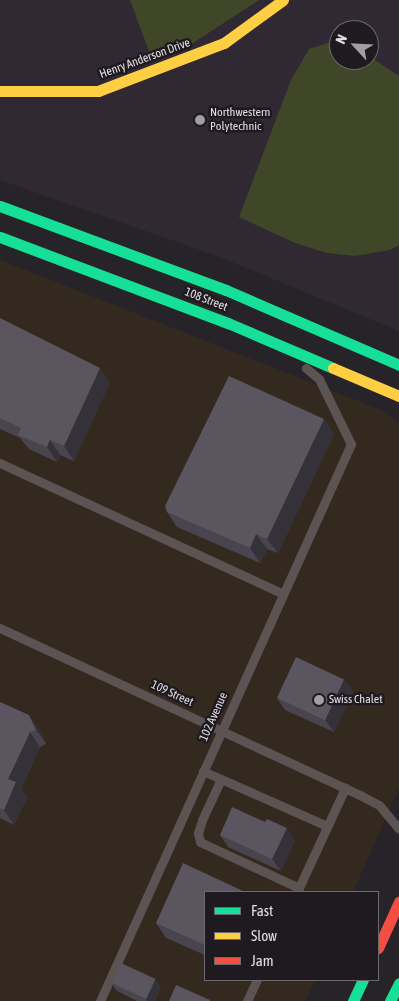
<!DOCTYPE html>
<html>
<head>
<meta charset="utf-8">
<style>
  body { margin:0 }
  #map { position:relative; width:399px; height:1001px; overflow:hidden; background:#272429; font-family:"Asap Condensed",sans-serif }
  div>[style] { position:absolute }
  .commercial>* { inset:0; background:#34291e }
  .built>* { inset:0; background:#302833 }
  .green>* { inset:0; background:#404728 }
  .lane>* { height:9px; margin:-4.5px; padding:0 4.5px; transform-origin:4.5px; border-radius:4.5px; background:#5c5453 }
  .fast>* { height:11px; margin:-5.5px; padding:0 5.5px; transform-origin:5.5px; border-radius:5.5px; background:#16e098 }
  .slow>* { height:11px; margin:-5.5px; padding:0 5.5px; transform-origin:5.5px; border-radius:5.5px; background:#ffcf43 }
  .jam>* { height:11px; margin:-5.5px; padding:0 5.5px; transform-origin:5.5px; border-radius:5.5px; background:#f24e42 }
  .wall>* { inset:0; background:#49454f }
  .shaded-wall>* { inset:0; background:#353139 }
  .building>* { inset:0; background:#5a555f; transform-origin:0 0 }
  .dots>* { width:14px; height:14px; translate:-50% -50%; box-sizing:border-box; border:2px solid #1e1a20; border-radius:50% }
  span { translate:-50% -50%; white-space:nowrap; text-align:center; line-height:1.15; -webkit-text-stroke:5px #1e1a20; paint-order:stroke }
  .street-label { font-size:12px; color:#e2dfe3 }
  .poi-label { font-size:12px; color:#e2dfe3 }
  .left { translate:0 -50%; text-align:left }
  .legend { position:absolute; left:204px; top:891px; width:175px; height:90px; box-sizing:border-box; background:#1e1a20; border:1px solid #6c696e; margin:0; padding:6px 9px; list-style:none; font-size:15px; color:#e2dfe3 }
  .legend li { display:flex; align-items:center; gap:10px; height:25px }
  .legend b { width:25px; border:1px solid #6c696e }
  .north { position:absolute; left:329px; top:20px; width:50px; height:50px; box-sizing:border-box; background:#1e1a20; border:1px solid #6c696e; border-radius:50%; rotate:295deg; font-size:14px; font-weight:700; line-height:20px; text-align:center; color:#e2dfe3 }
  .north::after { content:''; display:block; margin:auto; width:18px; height:22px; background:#a19ea2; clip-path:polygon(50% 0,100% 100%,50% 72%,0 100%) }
</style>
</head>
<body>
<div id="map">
  <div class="commercial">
    <i style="clip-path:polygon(0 260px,386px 412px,399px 423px,399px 788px,353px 892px,205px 892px,205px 980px,315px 980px,305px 1001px,0 1001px)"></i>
  </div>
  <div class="built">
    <i style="clip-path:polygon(evenodd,0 0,399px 0,399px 331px,220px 257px,0 180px,0 0,339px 30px,369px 30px,369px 60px,339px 60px,339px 30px)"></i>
  </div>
  <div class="green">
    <i style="clip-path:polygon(130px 0,259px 0,190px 45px,156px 59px,150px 54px)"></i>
    <i style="clip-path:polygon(331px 42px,339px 45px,339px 60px,369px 60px,369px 56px,399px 76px,399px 245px,390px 250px,355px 256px,327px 253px,295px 243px,239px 217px,291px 80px,309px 49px)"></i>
  </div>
  <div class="lane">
    <i style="left:0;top:463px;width:312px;rotate:24.8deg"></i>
    <i style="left:0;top:628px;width:397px;rotate:24.9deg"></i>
    <i style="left:360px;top:795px;width:21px;rotate:28deg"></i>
    <i style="left:379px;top:805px;width:31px;rotate:50deg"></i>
    <i style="left:203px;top:771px;width:136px;rotate:23.9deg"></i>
    <i style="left:221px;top:779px;width:45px;rotate:114.9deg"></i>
    <i style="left:202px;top:820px;width:14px;rotate:107deg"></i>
    <i style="left:198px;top:833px;width:9px;rotate:77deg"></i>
    <i style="left:200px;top:842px;width:109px;rotate:24.9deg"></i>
    <i style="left:297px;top:892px;width:115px;rotate:-65.2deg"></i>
    <i style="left:100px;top:1001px;width:611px;rotate:-65.74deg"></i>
    <i style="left:351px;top:444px;width:72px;rotate:-116.2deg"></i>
    <i style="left:319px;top:379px;width:17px;rotate:-140deg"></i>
    <i style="left:247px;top:1001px;width:23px;rotate:-65deg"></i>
  </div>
  <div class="fast">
    <i style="left:0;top:206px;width:241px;rotate:20.4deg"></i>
    <i style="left:226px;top:290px;width:189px;rotate:23.4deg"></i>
    <i style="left:0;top:237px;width:244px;rotate:20.7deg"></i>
    <i style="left:228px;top:323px;width:114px;rotate:23.2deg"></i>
    <i style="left:353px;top:1001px;width:23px;rotate:-65deg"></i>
    <i style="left:390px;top:1001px;width:20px;rotate:-63deg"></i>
  </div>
  <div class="slow">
    <i style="left:0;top:91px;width:98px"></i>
    <i style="left:98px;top:91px;width:135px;rotate:-20.9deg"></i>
    <i style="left:224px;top:43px;width:73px;rotate:-36.1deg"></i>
    <i style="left:333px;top:368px;width:72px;rotate:23deg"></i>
  </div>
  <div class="jam">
    <i style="left:378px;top:948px;width:51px;rotate:-65.5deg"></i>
  </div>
  <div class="wall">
    <i style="clip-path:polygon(0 318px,110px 382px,74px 461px,60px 455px,57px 462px,29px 449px,20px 438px,0 429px)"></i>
    <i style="clip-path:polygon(324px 419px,334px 434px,278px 553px,267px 549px,260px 563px,177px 527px,167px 512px)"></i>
    <i style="clip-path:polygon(353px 691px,334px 732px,285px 710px,277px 698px)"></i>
    <i style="clip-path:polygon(0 702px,40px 730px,46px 744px,40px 747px,21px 789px,27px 797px,14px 825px,0 818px)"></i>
    <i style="clip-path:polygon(265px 822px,295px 840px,281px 871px,228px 847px,220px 835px)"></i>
    <i style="clip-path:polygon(205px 892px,205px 955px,166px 938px,156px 923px)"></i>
    <i style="clip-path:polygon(111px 983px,161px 987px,155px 1001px,137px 1001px,117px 991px)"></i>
  </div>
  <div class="shaded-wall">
    <i style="clip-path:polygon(100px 368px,110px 382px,74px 461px,64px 446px)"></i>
    <i style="clip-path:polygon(324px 419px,334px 434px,278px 553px,267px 539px)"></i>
    <i style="clip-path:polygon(50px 440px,60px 455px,57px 462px,47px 447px)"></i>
    <i style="clip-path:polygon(256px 534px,267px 549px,260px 563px,250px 548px)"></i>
    <i style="clip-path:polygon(344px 679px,353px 691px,334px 732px,325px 720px)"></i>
    <i style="clip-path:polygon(29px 715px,40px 730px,46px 744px,36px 730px)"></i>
    <i style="clip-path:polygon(30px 732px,40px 747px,21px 789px,27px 797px,14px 825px,4px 810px,8px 779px)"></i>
    <i style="clip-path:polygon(287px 828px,295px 840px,281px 871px,272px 859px)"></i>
    <i style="clip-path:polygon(155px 979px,161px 987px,155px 1001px,147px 1001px,146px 1000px)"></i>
  </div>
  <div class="building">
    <i style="clip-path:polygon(0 318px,100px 368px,64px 446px,50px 440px,47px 447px,18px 435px,21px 428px,0 418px)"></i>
    <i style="clip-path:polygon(229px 376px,324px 419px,267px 539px,256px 534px,250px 548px,167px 512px,165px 506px)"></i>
    <i style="left:296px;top:657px;width:53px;height:45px;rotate:25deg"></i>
    <i style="clip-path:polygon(0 702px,29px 715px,36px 730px,30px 732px,8px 779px,16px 782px,4px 810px,0 808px)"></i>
    <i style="clip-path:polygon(232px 807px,265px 822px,267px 819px,287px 828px,272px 859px,220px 835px)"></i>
    <i style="clip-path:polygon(183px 863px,245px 892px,205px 892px,205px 945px,156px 923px)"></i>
    <i style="left:121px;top:963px;width:38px;height:22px;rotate:25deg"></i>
    <i style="clip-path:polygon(176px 985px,210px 1000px,210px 1001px,169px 1001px)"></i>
  </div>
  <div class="dots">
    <i style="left:200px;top:120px;background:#a19ea2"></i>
    <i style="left:319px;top:700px;background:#a19ea2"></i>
  </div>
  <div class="street-label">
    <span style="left:145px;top:59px;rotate:-20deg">Henry Anderson Drive</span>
    <span style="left:206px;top:300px;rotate:21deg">108 Street</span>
    <span style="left:172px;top:694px;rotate:25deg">109 Street</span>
    <span style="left:214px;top:717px;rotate:-66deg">102 Avenue</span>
  </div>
  <div class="poi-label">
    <span class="left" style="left:210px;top:120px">Northwestern<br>Polytechnic</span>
    <span class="left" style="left:329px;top:700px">Swiss Chalet</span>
  </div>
  <ul class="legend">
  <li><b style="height:6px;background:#16e098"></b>Fast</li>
  <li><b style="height:6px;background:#ffcf43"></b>Slow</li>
  <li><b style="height:6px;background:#f24e42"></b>Jam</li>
  </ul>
  <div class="north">N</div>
</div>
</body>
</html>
